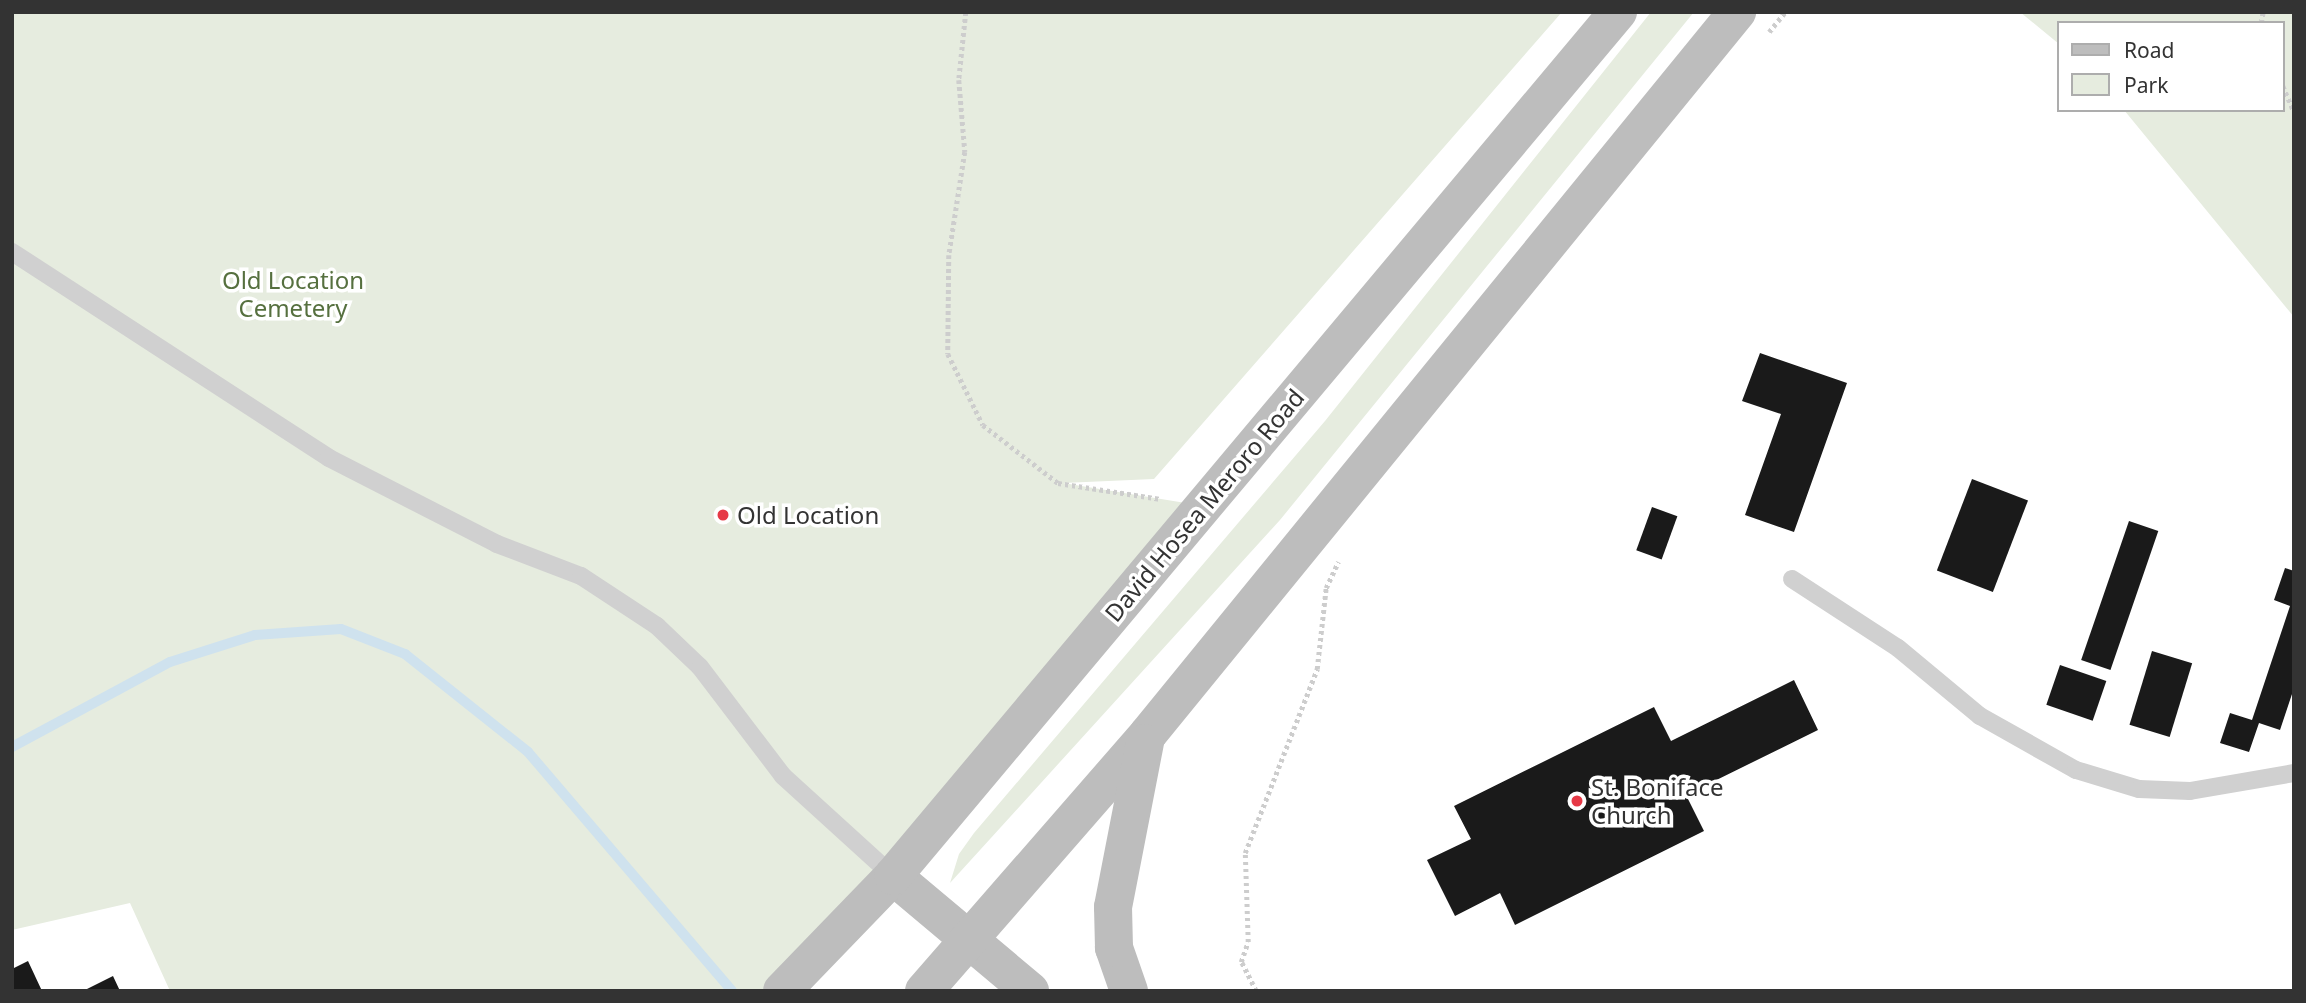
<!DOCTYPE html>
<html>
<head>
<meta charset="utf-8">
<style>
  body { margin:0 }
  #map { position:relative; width:2306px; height:1003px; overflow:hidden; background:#fff; font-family:"Noto Sans",sans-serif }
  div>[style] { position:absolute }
  .green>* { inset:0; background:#e6ecdf }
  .stream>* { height:10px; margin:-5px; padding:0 5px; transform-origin:5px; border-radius:5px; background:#cfe2ee }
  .building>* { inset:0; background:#1a1a1a; transform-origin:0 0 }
  .path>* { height:4.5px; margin-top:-2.25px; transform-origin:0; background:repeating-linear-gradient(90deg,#cdcdcd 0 3.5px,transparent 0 7px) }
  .lane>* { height:18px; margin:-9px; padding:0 9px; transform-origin:9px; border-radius:9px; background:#d0d0d0 }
  .secondary>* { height:38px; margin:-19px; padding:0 19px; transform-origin:19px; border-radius:19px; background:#bdbdbd }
  .dots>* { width:19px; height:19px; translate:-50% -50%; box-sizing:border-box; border:4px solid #fff; border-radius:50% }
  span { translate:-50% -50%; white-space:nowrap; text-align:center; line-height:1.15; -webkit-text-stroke:7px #fff; paint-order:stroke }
  .park-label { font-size:24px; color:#56703f }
  .street-label { font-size:24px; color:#333 }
  .poi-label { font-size:24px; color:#333 }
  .left { translate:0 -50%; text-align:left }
  .frame { position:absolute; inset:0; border:14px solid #333; pointer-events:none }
  .legend { position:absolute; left:2057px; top:21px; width:228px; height:91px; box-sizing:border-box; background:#fff; border:2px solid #adadad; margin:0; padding:9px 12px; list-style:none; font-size:21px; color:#333 }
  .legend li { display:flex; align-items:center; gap:14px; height:35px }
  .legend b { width:35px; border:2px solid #adadad }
</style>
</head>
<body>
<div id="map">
  <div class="green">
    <i style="clip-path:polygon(12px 12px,1562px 12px,1154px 479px,1063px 483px,1204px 506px,782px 991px,170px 991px,130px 903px,12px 930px)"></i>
    <i style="clip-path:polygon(1651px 12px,1694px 12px,1280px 520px,950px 883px,959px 854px,974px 833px,1325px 421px)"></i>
    <i style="clip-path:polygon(2020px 12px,2294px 12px,2294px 317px,2124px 110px,2283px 110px,2283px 23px,2059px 23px,2059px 44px)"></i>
  </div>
  <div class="stream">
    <i style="left:12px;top:747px;width:179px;rotate:-28.3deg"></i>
    <i style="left:170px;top:662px;width:89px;rotate:-17.6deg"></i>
    <i style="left:255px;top:635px;width:86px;rotate:-4deg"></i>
    <i style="left:341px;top:629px;width:69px;rotate:21.3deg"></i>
    <i style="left:405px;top:654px;width:157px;rotate:38.5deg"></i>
    <i style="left:528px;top:752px;width:314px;rotate:49.5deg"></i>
  </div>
  <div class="building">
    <i style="clip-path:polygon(1760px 353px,1847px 383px,1794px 532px,1745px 515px,1781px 414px,1742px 401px)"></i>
    <i style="left:1972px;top:479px;width:60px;height:98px;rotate:21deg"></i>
    <i style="left:1652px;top:507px;width:27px;height:46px;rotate:20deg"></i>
    <i style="left:2129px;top:521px;width:31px;height:147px;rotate:19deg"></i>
    <i style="clip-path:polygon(2285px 568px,2294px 571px,2294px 688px,2280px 730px,2259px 723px,2249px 752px,2220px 743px,2230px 713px,2252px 720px,2290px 606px,2274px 600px)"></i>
    <i style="left:2152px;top:651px;width:42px;height:77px;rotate:17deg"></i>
    <i style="left:2060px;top:665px;width:49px;height:42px;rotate:19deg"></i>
    <i style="clip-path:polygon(1794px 680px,1818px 730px,1686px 795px,1704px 831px,1515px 925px,1500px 893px,1455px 916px,1427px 860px,1471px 839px,1454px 806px,1654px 707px,1671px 741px)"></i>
    <i style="clip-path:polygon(28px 961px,42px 991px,12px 991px,12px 969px)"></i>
    <i style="clip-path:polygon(113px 976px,120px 991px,83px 991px)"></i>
  </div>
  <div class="path">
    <i style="left:966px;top:12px;width:68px;rotate:95.9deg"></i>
    <i style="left:959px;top:80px;width:72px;rotate:85.2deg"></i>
    <i style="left:965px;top:152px;width:104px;rotate:98.8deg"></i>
    <i style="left:949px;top:255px;width:99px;rotate:90.6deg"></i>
    <i style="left:948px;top:354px;width:79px;rotate:63.8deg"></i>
    <i style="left:983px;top:425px;width:95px;rotate:37.7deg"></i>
    <i style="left:1058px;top:483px;width:104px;rotate:8.8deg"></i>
    <i style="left:2261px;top:23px;width:11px;rotate:-80deg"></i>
    <i style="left:1769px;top:32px;width:26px;rotate:-51deg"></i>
    <i style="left:2283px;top:86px;width:28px;rotate:67deg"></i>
    <i style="left:1256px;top:991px;width:33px;rotate:-117deg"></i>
    <i style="left:1241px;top:962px;width:21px;rotate:-71deg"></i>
    <i style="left:1248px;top:942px;width:89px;rotate:-91.9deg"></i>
    <i style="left:1245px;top:853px;width:198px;rotate:-68.6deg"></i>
    <i style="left:1317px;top:669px;width:81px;rotate:-83.7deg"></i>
    <i style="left:1326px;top:588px;width:29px;rotate:-65deg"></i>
  </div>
  <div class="lane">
    <i style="left:12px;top:252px;width:378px;rotate:33deg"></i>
    <i style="left:329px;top:458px;width:189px;rotate:27.1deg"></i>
    <i style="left:497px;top:544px;width:90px;rotate:20.9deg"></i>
    <i style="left:581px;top:576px;width:91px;rotate:33.3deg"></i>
    <i style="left:657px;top:626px;width:59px;rotate:43.6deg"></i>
    <i style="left:700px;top:667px;width:137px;rotate:52.7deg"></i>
    <i style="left:783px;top:776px;width:149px;rotate:42.3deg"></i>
    <i style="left:1792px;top:579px;width:126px;rotate:33.1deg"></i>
    <i style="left:1898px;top:648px;width:107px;rotate:39.7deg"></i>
    <i style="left:1980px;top:716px;width:110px;rotate:29.4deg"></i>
    <i style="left:2076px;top:770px;width:66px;rotate:16.8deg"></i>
    <i style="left:2139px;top:789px;width:51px;rotate:2.2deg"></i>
    <i style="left:2190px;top:791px;width:106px;rotate:-9.8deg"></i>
  </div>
  <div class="secondary">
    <i style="left:893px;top:876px;width:179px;rotate:40deg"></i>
    <i style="left:782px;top:991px;width:160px;rotate:-46deg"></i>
    <i style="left:893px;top:876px;width:1128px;rotate:-50deg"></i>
    <i style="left:924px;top:991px;width:341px;rotate:-48.9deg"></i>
    <i style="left:1148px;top:734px;width:932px;rotate:-50.79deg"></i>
    <i style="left:1129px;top:991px;width:46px;rotate:-109.2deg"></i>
    <i style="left:1114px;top:948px;width:41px;rotate:-91.4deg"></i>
    <i style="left:1113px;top:907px;width:167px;rotate:-79deg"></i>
  </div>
  <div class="dots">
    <i style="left:723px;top:515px;background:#e63946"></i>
    <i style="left:1577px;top:801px;background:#e63946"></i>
  </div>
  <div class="park-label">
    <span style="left:293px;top:294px">Old Location<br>Cemetery</span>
  </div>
  <div class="street-label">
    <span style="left:1204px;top:505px;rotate:-50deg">David Hosea Meroro Road</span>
  </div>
  <div class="poi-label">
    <span class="left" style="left:737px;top:515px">Old Location</span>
    <span class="left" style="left:1591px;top:801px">St. Boniface<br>Church</span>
  </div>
  <div class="frame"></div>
  <ul class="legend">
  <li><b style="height:9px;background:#bdbdbd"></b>Road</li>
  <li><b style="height:19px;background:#e6ecdf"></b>Park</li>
  </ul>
</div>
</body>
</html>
